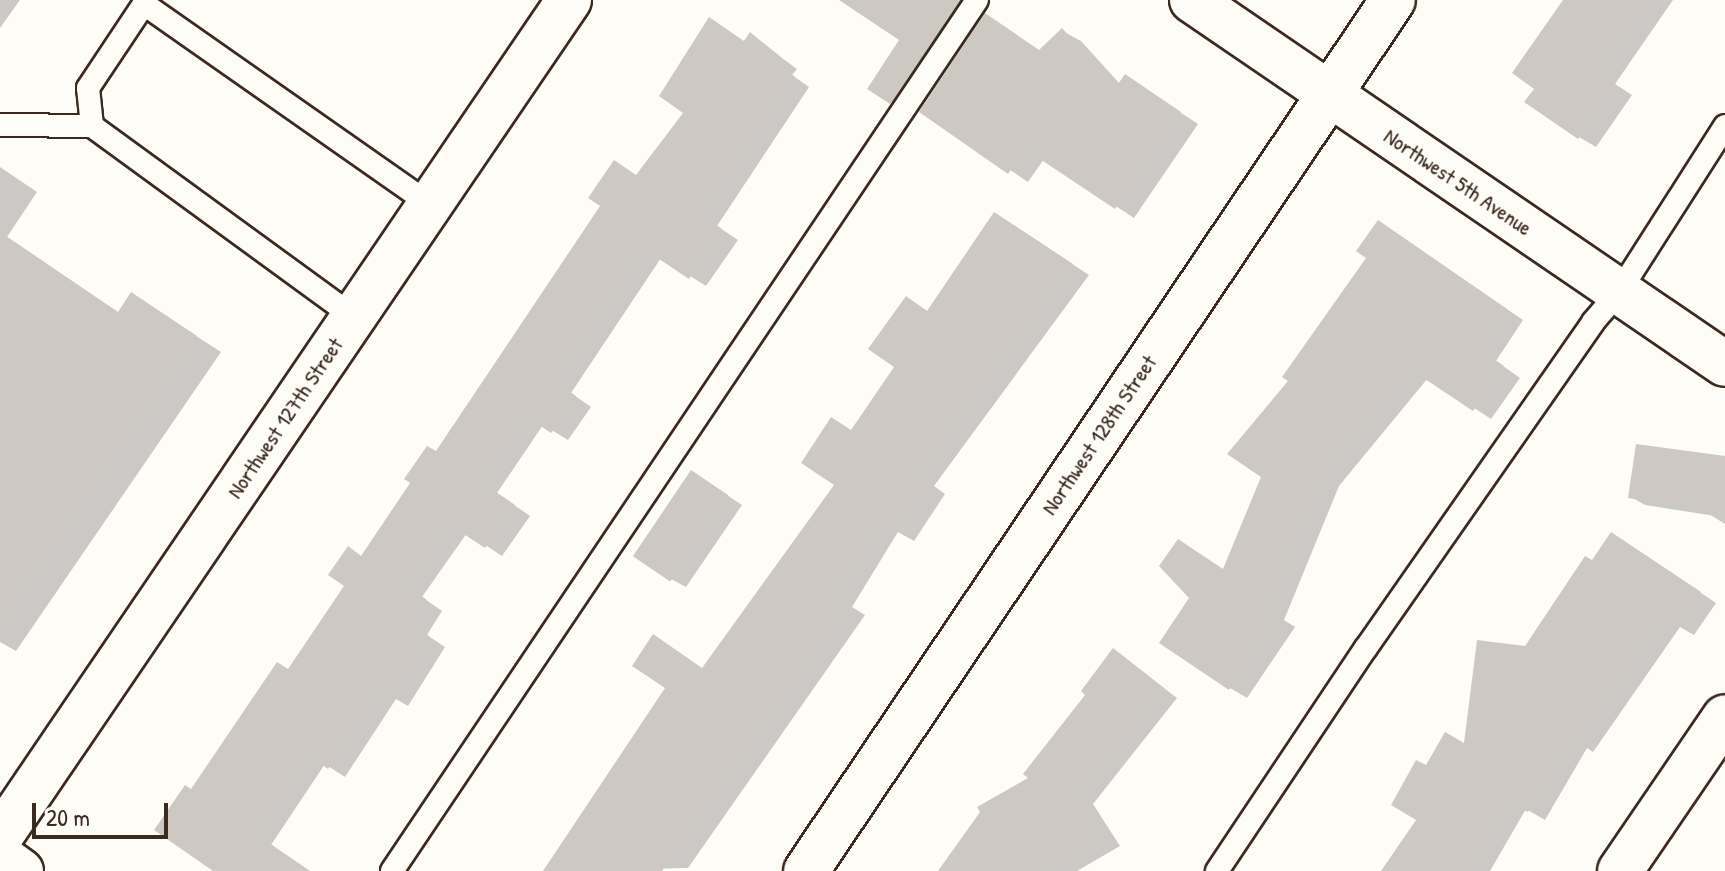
<!DOCTYPE html>
<html>
<head>
<meta charset="utf-8">
<style>
  body { margin:0 }
  #map { position:relative; width:1725px; height:871px; overflow:hidden; background:#fdfcf7; font-family:"Patrick Hand",sans-serif }
  div>[style] { position:absolute }
  .shadow>* { inset:0; background:#0003 }
  .building>* { inset:0; background:#cdc8c2; transform-origin:0 0 }
  .roads { filter:drop-shadow(2px 0 #3b2a1e) drop-shadow(-2px 0 #3b2a1e) drop-shadow(0 2px #3b2a1e) drop-shadow(0 -2px #3b2a1e) }
  .service>* { height:22px; margin:-11px; padding:0 11px; transform-origin:11px; border-radius:11px; background:#fdfcf7 }
  .minor>* { height:44px; margin:-22px; padding:0 22px; transform-origin:22px; border-radius:22px; background:#fdfcf7 }
  span { translate:-50% -50%; white-space:nowrap; text-align:center; line-height:1.15; -webkit-text-stroke:6px #fdfcf7; paint-order:stroke }
  .street-label { font-size:22px; color:#3b2a1e }
  .scale { position:absolute; left:32px; top:803px; width:136px; height:36px; box-sizing:border-box; border:4px solid #3b2a1e; border-top:0; padding-left:10px; font-size:24px; line-height:28px; white-space:nowrap; color:#3b2a1e; -webkit-text-stroke:6px #fdfcf7; paint-order:stroke }
</style>
</head>
<body>
<div id="map">
  <div class="shadow">
    <i style="clip-path:polygon(0 0,20px 0,0 28px)"></i>
    <i style="clip-path:polygon(843px 0,965px 0,905px 110px,869px 88px,902px 39px)"></i>
    <i style="clip-path:polygon(1563px 0,1673px 0,1615px 84px,1632px 95px,1596px 147px,1579px 137px,1537px 89px)"></i>
    <i style="clip-path:polygon(1062px 31px,1081px 41px,1120px 84px,1143px 88px,1198px 124px,1134px 218px,1044px 159px,1028px 182px,922px 111px,1040px 51px)"></i>
    <i style="clip-path:polygon(751px 35px,797px 69px,792px 75px,809px 87px,717px 226px,738px 240px,706px 286px,661px 258px,571px 393px,591px 407px,568px 440px,543px 425px,497px 493px,530px 516px,502px 556px,467px 533px,422px 597px,442px 611px,427px 635px,445px 647px,408px 706px,396px 699px,345px 777px,325px 764px,271px 845px,309px 871px,221px 871px,192px 791px,289px 671px,363px 557px,637px 176px)"></i>
    <i style="clip-path:polygon(0 167px,37px 192px,7px 237px,119px 313px,132px 295px,221px 352px,16px 651px,0 642px)"></i>
    <i style="clip-path:polygon(1012px 224px,1089px 275px,934px 486px,945px 494px,914px 541px,898px 532px,852px 607px,865px 615px,688px 868px,545px 871px,704px 669px,836px 484px,852px 431px,896px 367px,906px 298px,929px 312px)"></i>
    <i style="clip-path:polygon(1395px 233px,1523px 320px,1496px 361px,1520px 378px,1491px 419px,1428px 378px,1339px 486px,1284px 620px,1295px 627px,1247px 698px,1230px 688px,1224px 571px,1263px 476px,1291px 380px)"></i>
    <i style="clip-path:polygon(1725px 458px,1725px 522px,1715px 516px,1645px 505px,1631px 497px)"></i>
    <i style="clip-path:polygon(706px 481px,742px 505px,686px 587px,671px 579px)"></i>
    <i style="clip-path:polygon(1628px 544px,1716px 603px,1694px 635px,1680px 627px,1593px 752px,1587px 748px,1545px 820px,1526px 809px,1490px 871px,1384px 871px,1419px 819px,1426px 768px,1465px 746px,1526px 648px,1593px 563px)"></i>
    <i style="clip-path:polygon(1114px 650px,1177px 698px,1093px 804px,1120px 846px,1077px 871px,945px 871px,1032px 778px)"></i>
  </div>
  <div class="building">
    <i style="clip-path:polygon(839px 0,960px 0,890px 104px,867px 89px,899px 40px)"></i>
    <i style="clip-path:polygon(1563px 0,1649px 0,1600px 73px,1616px 84px,1578px 139px,1524px 102px,1534px 89px,1512px 73px)"></i>
    <i style="clip-path:polygon(985px 13px,1039px 50px,1062px 28px,1116px 87px,1125px 74px,1181px 112px,1115px 209px,1025px 149px,1008px 174px,919px 112px)"></i>
    <i style="clip-path:polygon(709px 17px,744px 41px,750px 32px,782px 58px,777px 64px,794px 76px,702px 215px,722px 229px,689px 279px,644px 249px,556px 382px,576px 396px,551px 433px,526px 416px,481px 482px,515px 505px,485px 548px,450px 525px,407px 586px,427px 600px,411px 624px,429px 636px,391px 698px,379px 691px,328px 769px,309px 755px,256px 834px,310px 871px,213px 871px,154px 830px,185px 785px,191px 789px,277px 662px,288px 669px,344px 586px,328px 575px,348px 546px,361px 556px,410px 483px,404px 479px,427px 446px,436px 451px,600px 206px,588px 198px,614px 160px,636px 175px,683px 113px,659px 96px)"></i>
    <i style="clip-path:polygon(994px 212px,1073px 264px,1022px 340px,1018px 337px,918px 475px,929px 482px,896px 532px,881px 523px,836px 595px,849px 603px,807px 666px,662px 871px,543px 871px,665px 688px,632px 666px,653px 634px,702px 668px,834px 485px,801px 463px,831px 417px,851px 430px,894px 367px,868px 349px,906px 296px,927px 311px)"></i>
    <i style="clip-path:polygon(1378px 220px,1507px 309px,1480px 350px,1504px 366px,1473px 411px,1410px 369px,1322px 476px,1268px 608px,1279px 616px,1229px 690px,1159px 643px,1189px 598px,1159px 566px,1178px 539px,1223px 569px,1261px 477px,1227px 454px,1288px 381px,1282px 377px,1366px 258px,1356px 251px)"></i>
    <i style="clip-path:polygon(0 232px,118px 312px,131px 292px,197px 336px,0 624px)"></i>
    <i style="clip-path:polygon(1636px 444px,1725px 456px,1725px 524px,1701px 509px,1628px 498px)"></i>
    <i style="left:691px;top:470px;width:45px;height:104px;rotate:34deg"></i>
    <i style="clip-path:polygon(1611px 532px,1701px 592px,1677px 628px,1663px 619px,1576px 744px,1570px 740px,1528px 812px,1509px 802px,1468px 871px,1381px 871px,1416px 820px,1391px 805px,1416px 760px,1426px 765px,1445px 732px,1464px 743px,1477px 640px,1525px 646px,1585px 556px,1592px 560px)"></i>
    <i style="clip-path:polygon(1113px 648px,1164px 688px,1080px 794px,1106px 837px,1048px 871px,938px 871px,980px 812px,977px 807px,1028px 778px,1023px 774px,1085px 695px,1081px 691px)"></i>
  </div>
  <div class="roads">
    <div class="service">
      <i style="left:0;top:125px;width:92px;rotate:0.6deg"></i>
      <i style="left:354px;top:317px;width:324px;rotate:-143.9deg"></i>
      <i style="left:92px;top:126px;width:38px;rotate:-96deg"></i>
      <i style="left:88px;top:88px;width:101px;rotate:-56.3deg"></i>
      <i style="left:144px;top:4px;width:349px;rotate:35deg"></i>
      <i style="left:392px;top:871px;width:1049px;rotate:-56.11deg"></i>
      <i style="left:1217px;top:871px;width:268px;rotate:-56.3deg"></i>
      <i style="left:1366px;top:648px;width:397px;rotate:-55.1deg"></i>
      <i style="left:1593px;top:322px;width:40px;rotate:-49deg"></i>
      <i style="left:1619px;top:292px;width:197px;rotate:-57.4deg"></i>
    </div>
    <div class="minor">
      <i style="left:1192px;top:0;width:645px;rotate:34.33deg"></i>
      <i style="left:0;top:837px;width:1012px;rotate:-55.79deg"></i>
      <i style="left:0;top:856px;width:26px;rotate:36deg"></i>
      <i style="left:806px;top:871px;width:1050px;rotate:-56.02deg"></i>
      <i style="left:1620px;top:871px;width:186px;rotate:-55.7deg"></i>
    </div>
  </div>
  <div class="street-label">
    <span style="left:1458px;top:182px;rotate:34deg">Northwest 5th Avenue</span>
    <span style="left:285px;top:418px;rotate:-56deg">Northwest 127th Street</span>
    <span style="left:1099px;top:435px;rotate:-56deg">Northwest 128th Street</span>
  </div>
  <div class="scale">20 m</div>
</div>
</body>
</html>
